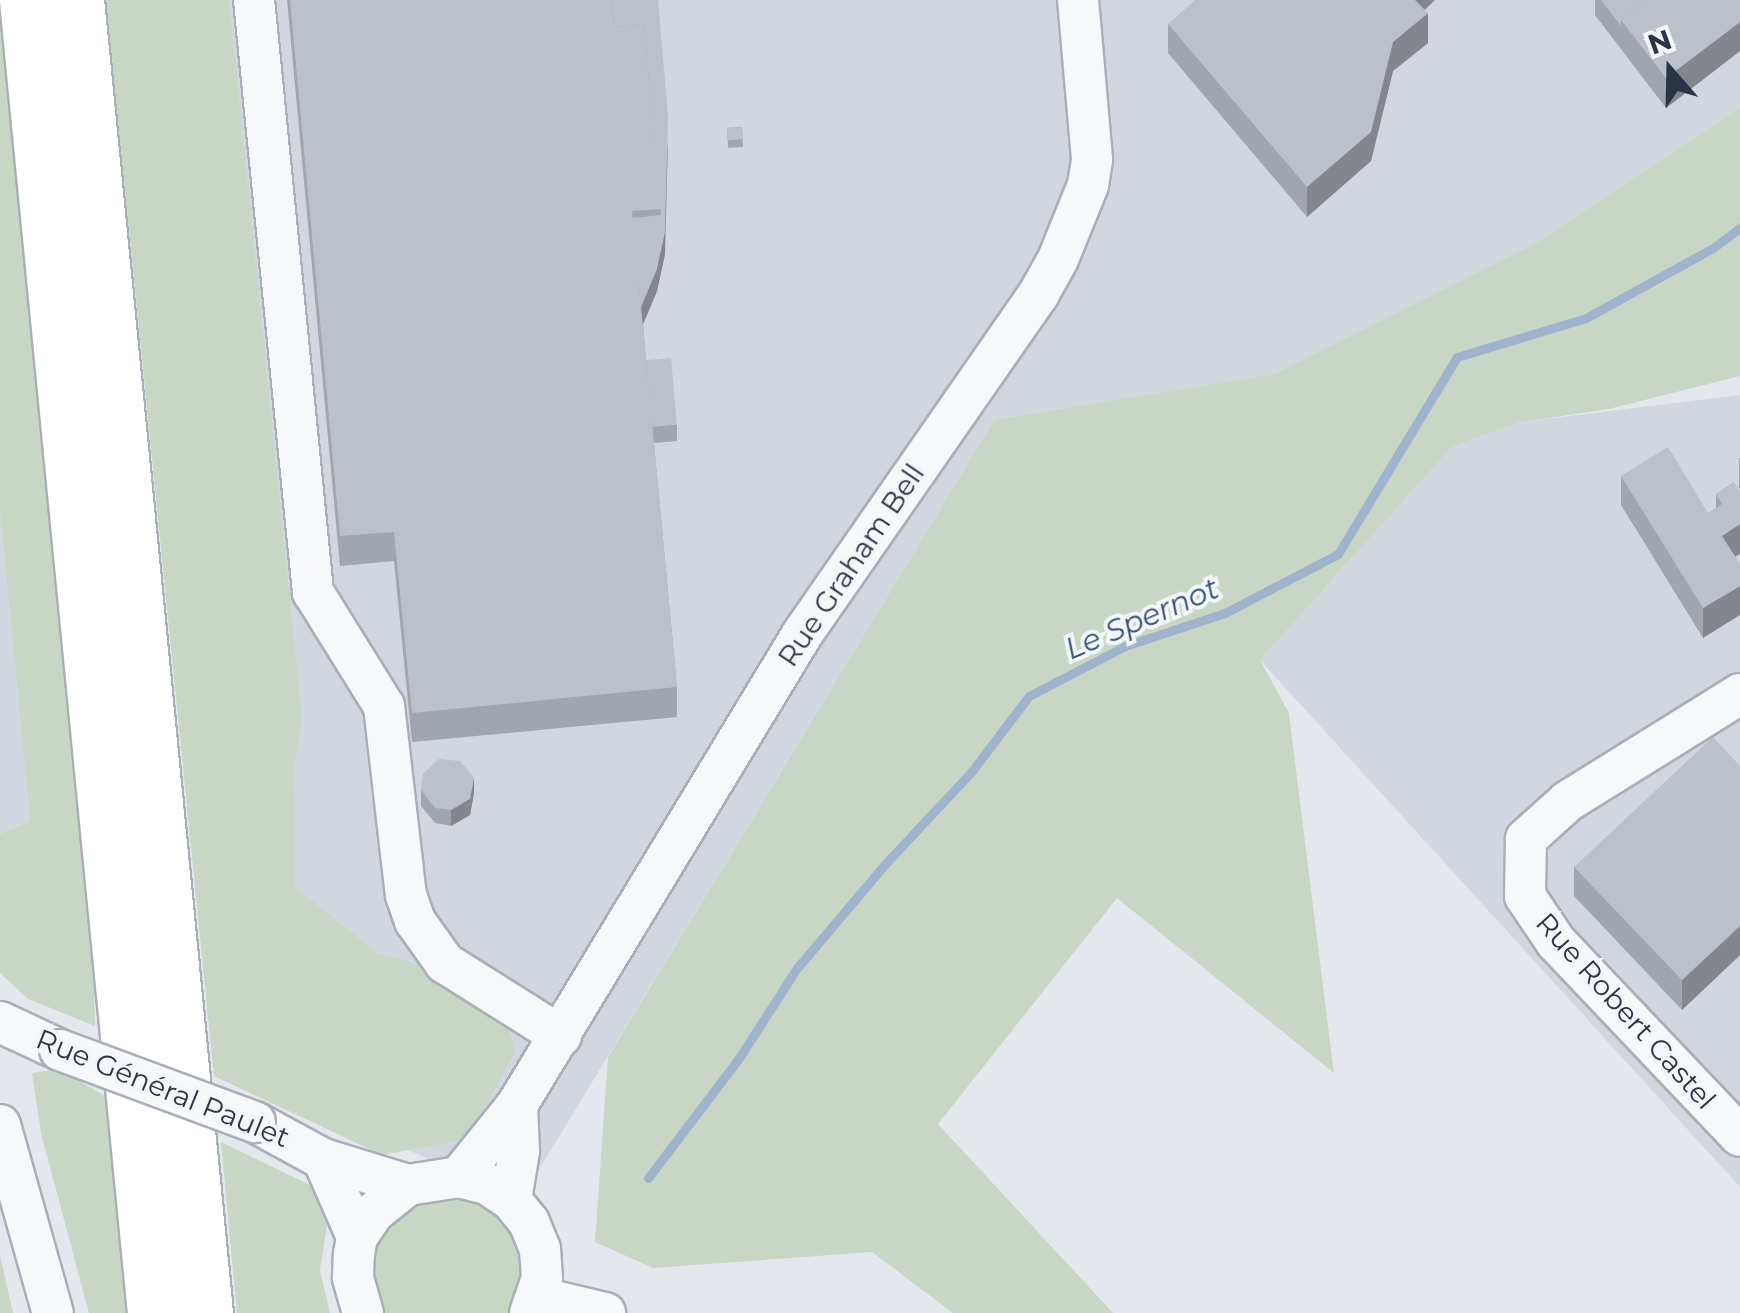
<!DOCTYPE html>
<html>
<head>
<meta charset="utf-8">
<style>
  body { margin:0 }
  #map { position:relative; width:1740px; height:1313px; overflow:hidden; background:#e4e7ec; font-family:Montserrat,sans-serif }
  div>[style] { position:absolute }
  .built>* { inset:0; background:#d2d6de }
  .green>* { inset:0; background:#c9d6c5 }
  .stream>* { height:9px; margin:-4.5px; padding:0 4.5px; transform-origin:4.5px; border-radius:4.5px; background:#9fb4cc }
  .roads { filter:drop-shadow(2px 0 #a9aeb7) drop-shadow(-2px 0 #a9aeb7) drop-shadow(0 2px #a9aeb7) drop-shadow(0 -2px #a9aeb7) }
  .minor>* { height:40px; margin:-20px; padding:0 20px; transform-origin:20px; border-radius:20px; background:#f7f8fa }
  .highway>* { height:55px; margin:-27.5px; padding:0 27.5px; transform-origin:27.5px; border-radius:27.5px; background:#fff }
  .bridges { filter:drop-shadow(2px 0 #a9aeb7) drop-shadow(-2px 0 #a9aeb7) drop-shadow(0 2px #a9aeb7) drop-shadow(0 -2px #a9aeb7) }
  .minor-bridge>* { height:40px; margin:-20px; padding:0 20px; transform-origin:20px; border-radius:20px; background:#f7f8fa }
  .wall>* { inset:0; background:#a1a5ae; transform-origin:0 0 }
  .shaded-wall>* { inset:0; background:#83868d }
  .building>* { inset:0; background:#bbc0ca; transform-origin:0 0 }
  span { translate:-50% -50%; white-space:nowrap; text-align:center; line-height:1.15; -webkit-text-stroke:8px #f4f6f9; paint-order:stroke }
  .street-label { font-size:28px; color:#2b3445 }
  .water-label { font-size:30px; color:#34527a; font-style:italic }
  .north { position:absolute; left:1620px; top:20px; width:100px; height:100px; -webkit-text-stroke:8px #f4f6f9; paint-order:stroke; rotate:340deg; font-size:28px; font-weight:700; line-height:40px; text-align:center; color:#2b3445 }
  .north::after { content:''; display:block; margin:auto; width:35px; height:45px; background:#2b3445; clip-path:polygon(50% 0,100% 100%,50% 72%,0 100%) }
</style>
</head>
<body>
<div id="map">
  <div class="built">
    <i style="clip-path:polygon(142px 0,1740px 0,1740px 108px,1536px 243px,1274px 374px,994px 420px,523px 1196px,264px 1093px)"></i>
    <i style="clip-path:polygon(1740px 395px,1740px 1187px,1260px 660px,1452px 447px,1520px 422px)"></i>
    <i style="clip-path:polygon(0 513px,30px 821px,0 834px)"></i>
  </div>
  <div class="green">
    <i style="clip-path:polygon(106px 0,229px 0,302px 720px,294px 764px,295px 887px,377px 953px,423px 966px,503px 1015px,516px 1051px,467px 1139px,382px 1155px,214px 1076px)"></i>
    <i style="clip-path:polygon(0 19px,58px 571px,93px 946px,95px 1026px,28px 999px,0 973px,0 834px,30px 821px,0 513px)"></i>
    <i style="clip-path:polygon(1740px 108px,1740px 376px,1609px 409px,1520px 422px,1452px 447px,1260px 660px,1289px 713px,1334px 1073px,1117px 898px,938px 1124px,1113px 1313px,953px 1313px,872px 1252px,653px 1268px,595px 1242px,608px 1057px,994px 420px,1274px 374px,1536px 243px)"></i>
    <i style="clip-path:polygon(58px 1069px,105px 1096px,128px 1313px,89px 1313px,41px 1133px,32px 1073px)"></i>
    <i style="clip-path:polygon(221px 1142px,310px 1185px,327px 1225px,320px 1270px,330px 1313px,237px 1313px)"></i>
    <i style="clip-path:polygon(448px 1195px,473px 1199px,496px 1211px,514px 1230px,524px 1253px,526px 1279px,514px 1313px,384px 1313px,378px 1304px,372px 1280px,374px 1255px,383px 1231px,400px 1213px,423px 1200px)"></i>
    <i style="clip-path:polygon(0 1256px,6px 1282px,13px 1313px,0 1313px)"></i>
  </div>
  <div class="stream">
    <i style="left:648px;top:1178px;width:151px;rotate:-52.8deg"></i>
    <i style="left:739px;top:1058px;width:107px;rotate:-57.2deg"></i>
    <i style="left:797px;top:968px;width:138px;rotate:-49.7deg"></i>
    <i style="left:886px;top:863px;width:126px;rotate:-46.9deg"></i>
    <i style="left:972px;top:771px;width:94px;rotate:-52.8deg"></i>
    <i style="left:1029px;top:696px;width:108px;rotate:-27.5deg"></i>
    <i style="left:1125px;top:646px;width:105px;rotate:-18.3deg"></i>
    <i style="left:1225px;top:613px;width:127px;rotate:-27.6deg"></i>
    <i style="left:1338px;top:554px;width:230px;rotate:-58.9deg"></i>
    <i style="left:1457px;top:357px;width:135px;rotate:-16.8deg"></i>
    <i style="left:1586px;top:318px;width:145px;rotate:-28.9deg"></i>
    <i style="left:1713px;top:248px;width:34px;rotate:-37deg"></i>
  </div>
  <div class="roads">
    <div class="minor">
      <i style="left:254px;top:0;width:595px;rotate:84.31deg"></i>
      <i style="left:313px;top:592px;width:134px;rotate:58.1deg"></i>
      <i style="left:384px;top:706px;width:190px;rotate:83.4deg"></i>
      <i style="left:406px;top:895px;width:28px;rotate:71deg"></i>
      <i style="left:415px;top:921px;width:52px;rotate:54.5deg"></i>
      <i style="left:445px;top:963px;width:137px;rotate:32.2deg"></i>
      <i style="left:1740px;top:694px;width:203px;rotate:148.1deg"></i>
      <i style="left:1568px;top:801px;width:57px;rotate:137.9deg"></i>
      <i style="left:1526px;top:839px;width:57px;rotate:91deg"></i>
      <i style="left:1525px;top:896px;width:55px;rotate:56deg"></i>
      <i style="left:1556px;top:942px;width:267px;rotate:46.5deg"></i>
      <i style="left:0;top:1022px;width:66px;rotate:25deg"></i>
      <i style="left:255px;top:1122px;width:77px;rotate:28.6deg"></i>
      <i style="left:323px;top:1159px;width:89px;rotate:17deg"></i>
      <i style="left:0;top:1125px;width:195px;rotate:74.3deg"></i>
      <i style="left:323px;top:1159px;width:85px;rotate:66.4deg"></i>
      <i style="left:459px;top:1177px;width:92px;rotate:-51.1deg"></i>
      <i style="left:517px;top:1105px;width:552px;rotate:-58.79deg"></i>
      <i style="left:803px;top:633px;width:412px;rotate:-55.2deg"></i>
      <i style="left:1038px;top:295px;width:41px;rotate:-60.9deg"></i>
      <i style="left:1058px;top:259px;width:80px;rotate:-67.9deg"></i>
      <i style="left:1088px;top:185px;width:26px;rotate:-81deg"></i>
      <i style="left:1092px;top:159px;width:160px;rotate:-95deg"></i>
      <i style="left:511px;top:1200px;width:50px;rotate:-80.7deg"></i>
      <i style="left:519px;top:1151px;width:46px;rotate:-92.5deg"></i>
      <i style="left:538px;top:1297px;width:69px;rotate:13.4deg"></i>
      <i style="left:363px;top:1313px;width:37px;rotate:-106deg"></i>
      <i style="left:353px;top:1277px;width:23px;rotate:-88deg"></i>
      <i style="left:354px;top:1254px;width:17px;rotate:-80deg"></i>
      <i style="left:357px;top:1237px;width:29px;rotate:-56deg"></i>
      <i style="left:373px;top:1213px;width:45px;rotate:-38.7deg"></i>
      <i style="left:408px;top:1185px;width:52px;rotate:-8.9deg"></i>
      <i style="left:459px;top:1177px;width:29px;rotate:14deg"></i>
      <i style="left:487px;top:1184px;width:29px;rotate:34deg"></i>
      <i style="left:511px;top:1200px;width:28px;rotate:51deg"></i>
      <i style="left:529px;top:1222px;width:29px;rotate:68deg"></i>
      <i style="left:540px;top:1249px;width:29px;rotate:86deg"></i>
      <i style="left:542px;top:1278px;width:37px;rotate:109deg"></i>
    </div>
    <div class="highway">
      <i style="left:27px;top:0;width:1319px;rotate:84.43deg"></i>
      <i style="left:76px;top:0;width:1319px;rotate:84.39deg"></i>
    </div>
  </div>
  <div class="bridges">
    <div class="minor-bridge">
      <i style="left:60px;top:1050px;width:208px;rotate:20.3deg"></i>
    </div>
  </div>
  <div class="wall">
    <i style="clip-path:polygon(287px 0,658px 0,665px 254px,657px 291px,643px 325px,646px 360px,677px 425px,677px 441px,654px 443px,677px 687px,677px 717px,412px 742px,394px 561px,340px 566px)"></i>
    <i style="clip-path:polygon(1595px 0,1740px 0,1740px 51px,1666px 108px,1595px 15px)"></i>
    <i style="clip-path:polygon(1424px 10px,1428px 43px,1393px 71px,1371px 161px,1307px 217px,1168px 53px,1168px 24px)"></i>
    <i style="left:742px;top:127px;width:20px;height:15px;rotate:87deg"></i>
    <i style="left:1739px;top:458px;width:1px;height:30px"></i>
    <i style="clip-path:polygon(1621px 476px,1708px 513px,1716px 508px,1716px 494px,1734px 482px,1736px 557px,1703px 638px,1621px 505px)"></i>
    <i style="clip-path:polygon(1740px 766px,1740px 955px,1682px 1010px,1574px 896px,1574px 867px)"></i>
    <i style="clip-path:polygon(421px 790px,474px 793px,470px 815px,451px 826px,435px 823px,421px 806px)"></i>
  </div>
  <div class="shaded-wall">
    <i style="clip-path:polygon(1410px 0,1435px 0,1410px 24px)"></i>
    <i style="clip-path:polygon(1428px 13px,1428px 43px,1393px 71px,1371px 161px,1307px 217px,1307px 187px,1393px 42px)"></i>
    <i style="clip-path:polygon(1740px 22px,1740px 51px,1666px 108px,1666px 78px)"></i>
    <i style="clip-path:polygon(668px 140px,665px 254px,657px 291px,640px 331px,640px 308px,657px 269px)"></i>
    <i style="clip-path:polygon(1740px 524px,1740px 554px,1722px 565px,1722px 536px)"></i>
    <i style="clip-path:polygon(1740px 586px,1740px 615px,1703px 638px,1703px 608px)"></i>
    <i style="clip-path:polygon(474px 778px,474px 793px,470px 815px,451px 826px,451px 810px)"></i>
    <i style="clip-path:polygon(1740px 926px,1740px 955px,1682px 1010px,1682px 980px)"></i>
  </div>
  <div class="building">
    <i style="clip-path:polygon(290px 0,612px 0,614px 27px,644px 25px,661px 209px,632px 211px,677px 687px,412px 713px,394px 532px,340px 536px)"></i>
    <i style="clip-path:polygon(612px 0,658px 0,668px 117px,665px 232px,657px 269px,641px 307px,632px 218px,661px 215px,644px 25px,614px 27px)"></i>
    <i style="clip-path:polygon(1195px 0,1415px 0,1428px 13px,1393px 42px,1371px 132px,1307px 187px,1168px 24px)"></i>
    <i style="clip-path:polygon(1601px 0,1645px 0,1621px 20px,1621px 26px)"></i>
    <i style="clip-path:polygon(1645px 0,1740px 0,1740px 22px,1666px 78px,1621px 20px)"></i>
    <i style="left:742px;top:127px;width:12px;height:15px;rotate:85deg"></i>
    <i style="left:671px;top:358px;width:67px;height:25px;rotate:85deg"></i>
    <i style="clip-path:polygon(1668px 447px,1708px 513px,1722px 504px,1716px 494px,1734px 482px,1740px 491px,1740px 524px,1722px 536px,1740px 564px,1740px 586px,1703px 608px,1621px 476px)"></i>
    <i style="clip-path:polygon(1713px 737px,1740px 766px,1740px 926px,1682px 980px,1574px 867px)"></i>
    <i style="clip-path:polygon(439px 759px,460px 761px,474px 778px,470px 799px,451px 810px,435px 808px,421px 790px,423px 774px)"></i>
  </div>
  <div class="street-label">
    <span style="left:851px;top:565px;rotate:-56deg">Rue Graham Bell</span>
    <span style="left:1626px;top:1011px;rotate:48deg">Rue Robert Castel</span>
    <span style="left:163px;top:1088px;rotate:22deg">Rue Général Paulet</span>
  </div>
  <div class="water-label">
    <span style="left:1142px;top:619px;rotate:-23deg">Le Spernot</span>
  </div>
  <div class="north">N</div>
</div>
</body>
</html>
